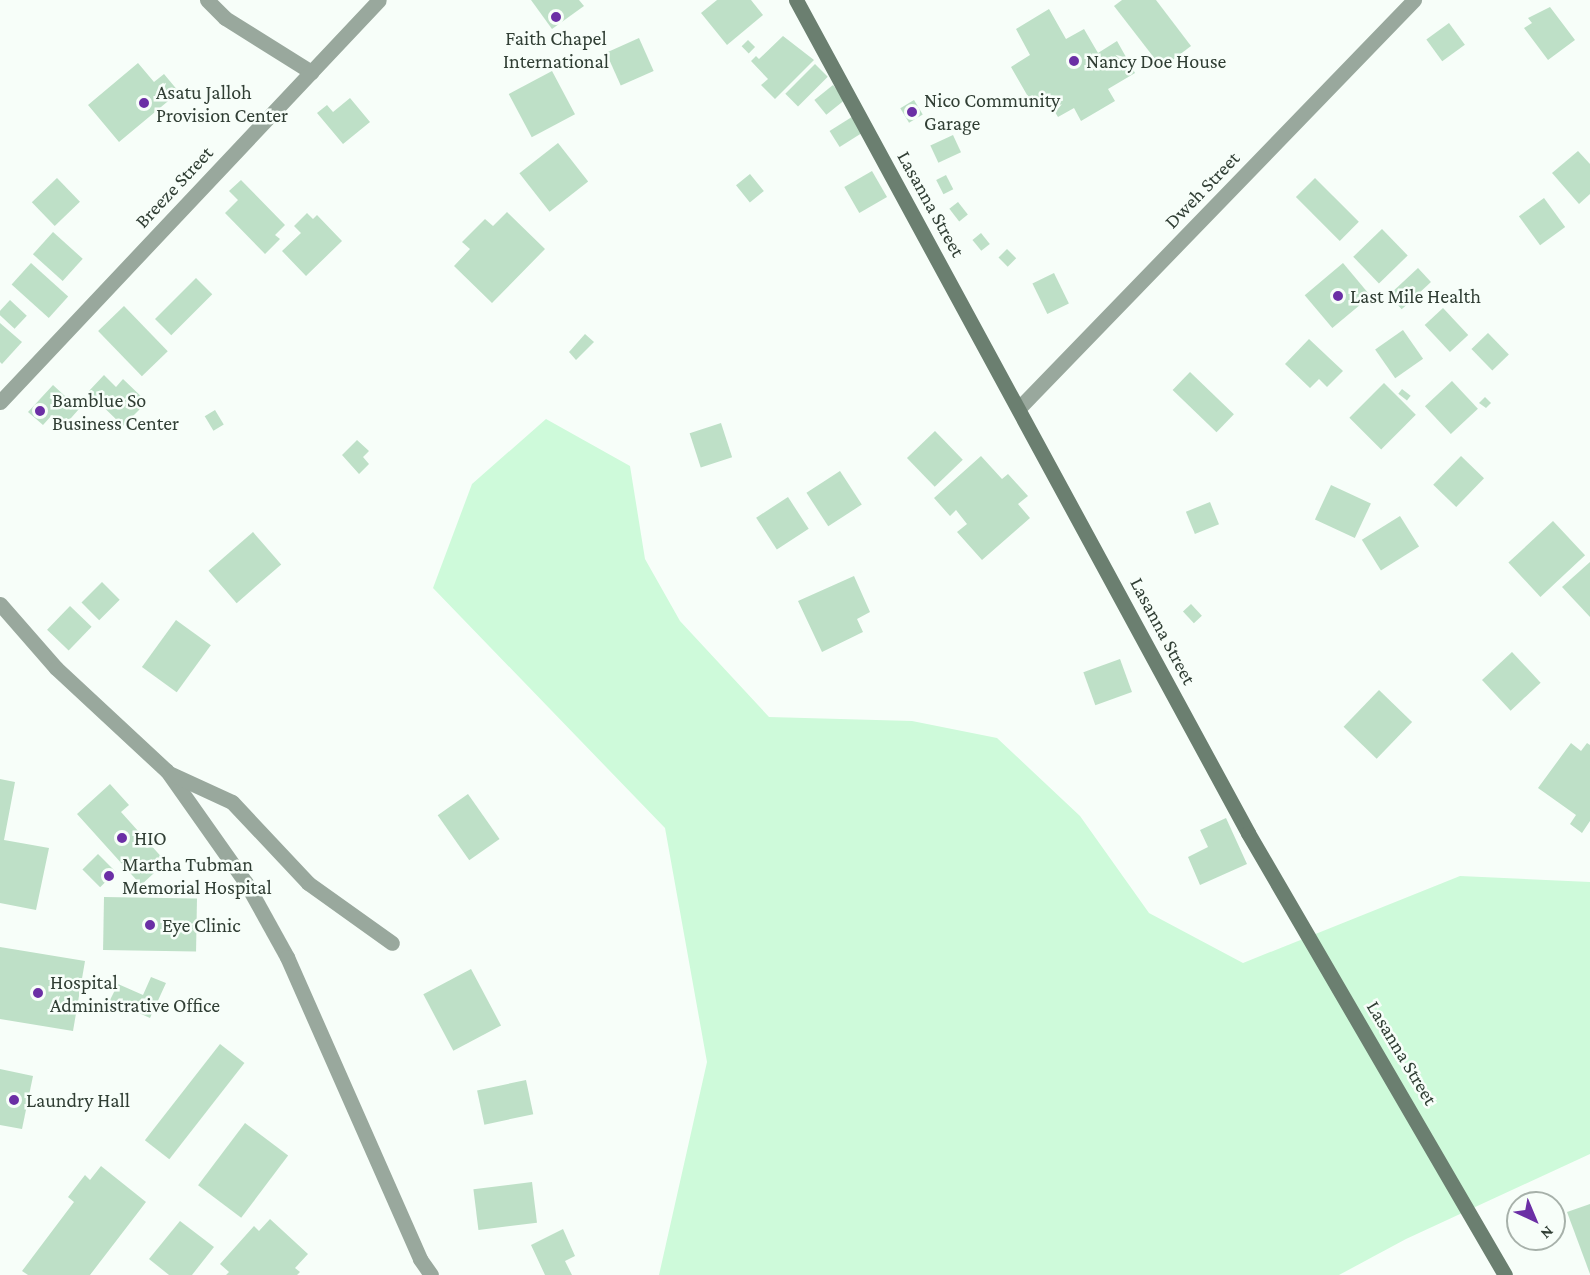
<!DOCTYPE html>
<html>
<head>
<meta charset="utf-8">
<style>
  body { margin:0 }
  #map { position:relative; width:1590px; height:1275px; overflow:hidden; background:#f7fef9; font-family:"Crimson Pro",serif }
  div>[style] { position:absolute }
  .green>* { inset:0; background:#cefada }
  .building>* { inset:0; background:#bee0c7; transform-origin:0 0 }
  .street>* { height:15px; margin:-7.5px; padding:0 7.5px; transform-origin:7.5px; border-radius:7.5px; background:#99a89d }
  .secondary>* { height:15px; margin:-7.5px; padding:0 7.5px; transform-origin:7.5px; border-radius:7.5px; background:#6b7f70 }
  .dots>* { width:16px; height:16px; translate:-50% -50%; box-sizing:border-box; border:3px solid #f7fef9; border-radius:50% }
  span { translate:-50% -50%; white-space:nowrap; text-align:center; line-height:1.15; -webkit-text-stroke:5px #f7fef9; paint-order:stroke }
  .poi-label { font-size:20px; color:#303e34 }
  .left { translate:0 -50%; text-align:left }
  .street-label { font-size:20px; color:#303e34 }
  .north { position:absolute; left:1506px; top:1191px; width:60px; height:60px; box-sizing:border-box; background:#f7fef9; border:2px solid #a7b1aa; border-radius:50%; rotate:136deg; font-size:16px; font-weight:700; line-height:24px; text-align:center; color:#303e34 }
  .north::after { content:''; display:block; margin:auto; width:21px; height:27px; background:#6b2fa5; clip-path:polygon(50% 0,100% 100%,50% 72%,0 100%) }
</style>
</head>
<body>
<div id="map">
  <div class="green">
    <i style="clip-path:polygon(546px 419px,630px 466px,645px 559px,680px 621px,769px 717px,912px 721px,997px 738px,1080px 816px,1149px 913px,1243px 963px,1460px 876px,1590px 882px,1590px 1154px,1406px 1239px,1339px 1275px,659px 1275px,707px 1062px,665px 828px,433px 588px,472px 484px)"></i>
  </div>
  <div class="building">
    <i style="clip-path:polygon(531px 0,579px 0,584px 6px,552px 29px)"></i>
    <i style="clip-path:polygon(717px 0,751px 0,763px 15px,727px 45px,701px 13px)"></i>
    <i style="clip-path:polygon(1122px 0,1156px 0,1191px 46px,1162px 68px,1114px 6px)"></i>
    <i style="clip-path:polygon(1550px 7px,1575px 40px,1548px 60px,1524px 28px,1532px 23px,1528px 18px)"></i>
    <i style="clip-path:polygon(1049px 9px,1066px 39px,1084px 29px,1098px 53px,1117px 41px,1135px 73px,1108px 89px,1115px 101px,1081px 121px,1074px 108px,1058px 117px,1047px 99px,1034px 107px,1011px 67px,1030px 55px,1016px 29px)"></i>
    <i style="left:1449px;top:23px;width:27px;height:28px;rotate:54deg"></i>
    <i style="clip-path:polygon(783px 36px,814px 60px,775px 99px,761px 85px,768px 79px,751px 61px,756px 56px,759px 59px)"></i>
    <i style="left:639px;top:38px;width:36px;height:36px;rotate:66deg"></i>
    <i style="left:748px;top:40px;width:10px;height:9px;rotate:45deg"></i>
    <i style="clip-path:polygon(138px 63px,154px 82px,164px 74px,179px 92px,119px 142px,88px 105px)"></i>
    <i style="left:815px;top:64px;width:18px;height:42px;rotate:45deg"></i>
    <i style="left:552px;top:71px;width:49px;height:49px;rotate:62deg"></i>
    <i style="left:833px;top:85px;width:19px;height:24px;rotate:51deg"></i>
    <i style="clip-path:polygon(350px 98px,370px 122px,343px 144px,317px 113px,327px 105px,333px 112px)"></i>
    <i style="left:914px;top:100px;width:17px;height:16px;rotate:59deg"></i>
    <i style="left:855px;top:115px;width:19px;height:30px;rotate:58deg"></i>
    <i style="left:953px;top:135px;width:19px;height:25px;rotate:65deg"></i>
    <i style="left:558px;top:143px;width:49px;height:49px;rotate:52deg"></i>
    <i style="clip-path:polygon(1578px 151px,1590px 164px,1590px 194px,1579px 204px,1552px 173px)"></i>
    <i style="left:872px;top:171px;width:30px;height:32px;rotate:60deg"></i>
    <i style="left:750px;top:174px;width:22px;height:18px;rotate:51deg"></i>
    <i style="left:946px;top:175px;width:16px;height:11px;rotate:63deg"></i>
    <i style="left:57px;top:178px;width:33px;height:35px;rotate:46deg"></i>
    <i style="left:1315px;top:178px;width:62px;height:27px;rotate:45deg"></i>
    <i style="clip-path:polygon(241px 180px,285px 225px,275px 235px,280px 239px,265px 254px,225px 213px,238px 200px,229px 191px)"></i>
    <i style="left:1544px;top:198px;width:36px;height:31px;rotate:54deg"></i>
    <i style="left:958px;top:202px;width:16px;height:11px;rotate:52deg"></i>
    <i style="clip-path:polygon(507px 212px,545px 249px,492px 303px,454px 266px,470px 249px,462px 242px,485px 219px,493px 226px)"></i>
    <i style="clip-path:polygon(307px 213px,313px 219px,317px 215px,342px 241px,306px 276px,282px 251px,301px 233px,294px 226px)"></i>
    <i style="left:1382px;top:229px;width:37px;height:40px;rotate:46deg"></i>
    <i style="left:53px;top:232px;width:40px;height:30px;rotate:42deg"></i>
    <i style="left:981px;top:233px;width:14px;height:11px;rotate:51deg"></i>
    <i style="left:1007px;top:249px;width:13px;height:12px;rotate:45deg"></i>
    <i style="left:31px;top:263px;width:50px;height:29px;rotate:42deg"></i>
    <i style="left:1343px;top:263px;width:43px;height:50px;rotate:50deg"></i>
    <i style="left:1418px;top:268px;width:19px;height:40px;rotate:47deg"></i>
    <i style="left:1054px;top:273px;width:34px;height:24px;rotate:64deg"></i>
    <i style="left:196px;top:278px;width:23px;height:58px;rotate:45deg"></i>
    <i style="left:10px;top:300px;width:23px;height:18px;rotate:43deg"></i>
    <i style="left:124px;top:306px;width:63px;height:36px;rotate:46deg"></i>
    <i style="left:1443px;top:308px;width:37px;height:25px;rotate:47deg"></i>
    <i style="clip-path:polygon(0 323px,22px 342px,2px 364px,0 362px)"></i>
    <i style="left:1403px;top:330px;width:35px;height:34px;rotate:55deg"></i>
    <i style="left:1488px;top:333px;width:30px;height:23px;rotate:46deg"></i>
    <i style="clip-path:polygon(585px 334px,594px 342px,576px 360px,569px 352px)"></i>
    <i style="clip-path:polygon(1309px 339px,1343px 371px,1327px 387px,1319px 379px,1310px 388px,1285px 364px)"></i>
    <i style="left:1190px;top:372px;width:61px;height:25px;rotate:44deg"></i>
    <i style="clip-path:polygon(104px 375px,116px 387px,123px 379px,147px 402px,123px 426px,88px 392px)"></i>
    <i style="left:1452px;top:381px;width:38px;height:37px;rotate:47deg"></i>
    <i style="left:1384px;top:383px;width:45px;height:49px;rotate:45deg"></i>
    <i style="clip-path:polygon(53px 385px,79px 409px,64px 426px,52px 415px,43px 425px,28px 412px)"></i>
    <i style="left:1402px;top:389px;width:11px;height:6px;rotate:38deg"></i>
    <i style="clip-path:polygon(1485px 397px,1491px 403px,1486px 408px,1479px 403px)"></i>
    <i style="left:215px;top:410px;width:17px;height:12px;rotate:59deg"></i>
    <i style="left:721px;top:423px;width:36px;height:33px;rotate:72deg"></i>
    <i style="left:935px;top:431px;width:40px;height:39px;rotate:46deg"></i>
    <i style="clip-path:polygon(357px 440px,369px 451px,363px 457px,369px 464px,359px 474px,342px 455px)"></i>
    <i style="clip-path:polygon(981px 456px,1002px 479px,1008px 474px,1028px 496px,1018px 504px,1030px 518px,982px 560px,957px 532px,967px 524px,956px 510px,950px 516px,934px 498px)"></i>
    <i style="left:1461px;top:456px;width:32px;height:40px;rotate:44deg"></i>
    <i style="left:840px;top:471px;width:40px;height:40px;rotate:57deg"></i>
    <i style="left:1331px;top:485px;width:44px;height:38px;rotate:25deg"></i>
    <i style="left:788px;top:497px;width:38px;height:38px;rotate:57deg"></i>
    <i style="left:1210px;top:502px;width:24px;height:26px;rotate:68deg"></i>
    <i style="left:1400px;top:516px;width:36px;height:45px;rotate:58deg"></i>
    <i style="left:1553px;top:521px;width:47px;height:61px;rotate:47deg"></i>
    <i style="left:253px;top:532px;width:43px;height:59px;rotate:49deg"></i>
    <i style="clip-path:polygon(1590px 562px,1590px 617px,1562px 587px)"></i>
    <i style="clip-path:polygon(854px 576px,870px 612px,857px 619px,863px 632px,822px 652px,798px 601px)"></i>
    <i style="left:102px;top:582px;width:25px;height:29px;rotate:45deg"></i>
    <i style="left:1191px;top:604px;width:16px;height:11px;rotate:47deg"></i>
    <i style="left:70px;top:606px;width:30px;height:33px;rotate:44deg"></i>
    <i style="left:176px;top:620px;width:43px;height:58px;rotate:36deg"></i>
    <i style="left:1512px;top:652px;width:42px;height:41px;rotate:47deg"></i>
    <i style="left:1120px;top:659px;width:35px;height:39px;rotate:70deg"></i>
    <i style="left:1379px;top:690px;width:46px;height:51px;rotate:44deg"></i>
    <i style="clip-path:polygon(1571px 743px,1581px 751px,1587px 743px,1590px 745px,1590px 821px,1582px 833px,1570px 824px,1576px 815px,1538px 788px)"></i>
    <i style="clip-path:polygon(0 779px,15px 782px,4px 840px,49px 848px,36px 910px,0 903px)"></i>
    <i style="clip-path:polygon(110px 784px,129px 805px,121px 812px,166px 862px,141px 885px,77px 814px)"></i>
    <i style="left:468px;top:794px;width:55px;height:37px;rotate:55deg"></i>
    <i style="clip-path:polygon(1226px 818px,1247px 864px,1200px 885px,1188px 857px,1208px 847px,1200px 830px)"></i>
    <i style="left:98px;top:854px;width:25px;height:22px;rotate:45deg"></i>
    <i style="left:104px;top:897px;width:93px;height:53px;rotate:1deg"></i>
    <i style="clip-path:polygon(0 947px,85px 961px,73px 1031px,0 1019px)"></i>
    <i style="left:471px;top:969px;width:64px;height:54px;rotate:62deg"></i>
    <i style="clip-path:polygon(151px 977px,166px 983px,150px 1018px,110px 1000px,118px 984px,143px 995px)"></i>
    <i style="left:220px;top:1044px;width:31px;height:122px;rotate:38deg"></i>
    <i style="clip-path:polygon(0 1069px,33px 1076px,22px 1129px,0 1125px)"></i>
    <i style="left:526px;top:1080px;width:35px;height:50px;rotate:78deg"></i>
    <i style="left:245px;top:1123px;width:54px;height:78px;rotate:37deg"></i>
    <i style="clip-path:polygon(101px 1166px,146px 1202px,90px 1275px,28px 1275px,22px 1271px,74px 1202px,68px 1197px,85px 1175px,90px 1180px)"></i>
    <i style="left:532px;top:1182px;width:41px;height:59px;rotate:83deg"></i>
    <i style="clip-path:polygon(1590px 1204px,1590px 1274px,1567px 1212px)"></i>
    <i style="clip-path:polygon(270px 1219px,308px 1254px,295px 1268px,300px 1272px,297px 1275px,226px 1275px,229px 1272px,220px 1264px,254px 1226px,259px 1231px)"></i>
    <i style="clip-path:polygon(180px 1221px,214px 1247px,192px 1275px,169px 1275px,149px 1259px)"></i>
    <i style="clip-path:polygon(563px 1229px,575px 1256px,565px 1261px,572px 1275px,545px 1275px,531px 1245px)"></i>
  </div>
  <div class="street">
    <i style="left:207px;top:0;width:25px;rotate:45deg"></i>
    <i style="left:225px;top:18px;width:102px;rotate:32.1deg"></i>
    <i style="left:0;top:402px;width:552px;rotate:-46.69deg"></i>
    <i style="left:1019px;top:408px;width:568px;rotate:-45.93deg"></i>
    <i style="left:0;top:604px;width:85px;rotate:48.8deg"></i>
    <i style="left:56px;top:668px;width:151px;rotate:42.9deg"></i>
    <i style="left:167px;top:771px;width:137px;rotate:54.8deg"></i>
    <i style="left:246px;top:883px;width:85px;rotate:61deg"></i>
    <i style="left:287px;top:957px;width:330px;rotate:66.2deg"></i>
    <i style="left:420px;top:1259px;width:19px;rotate:55deg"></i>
    <i style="left:169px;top:773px;width:69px;rotate:24.7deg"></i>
    <i style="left:232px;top:802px;width:111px;rotate:46.8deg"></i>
    <i style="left:308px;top:883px;width:103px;rotate:35.5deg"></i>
  </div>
  <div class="secondary">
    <i style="left:796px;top:0;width:948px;rotate:61.51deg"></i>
    <i style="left:1248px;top:833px;width:511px;rotate:59.82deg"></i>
  </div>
  <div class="dots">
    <i style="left:556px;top:17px;background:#6b2fa5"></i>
    <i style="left:1074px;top:61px;background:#6b2fa5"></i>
    <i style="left:144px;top:103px;background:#6b2fa5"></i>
    <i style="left:912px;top:112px;background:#6b2fa5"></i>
    <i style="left:1338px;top:296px;background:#6b2fa5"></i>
    <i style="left:40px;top:411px;background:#6b2fa5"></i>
    <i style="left:122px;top:838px;background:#6b2fa5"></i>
    <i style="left:109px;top:876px;background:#6b2fa5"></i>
    <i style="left:150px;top:925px;background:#6b2fa5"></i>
    <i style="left:38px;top:993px;background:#6b2fa5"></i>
    <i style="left:14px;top:1100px;background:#6b2fa5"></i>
  </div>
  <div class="poi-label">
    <span style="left:556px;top:50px">Faith Chapel<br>International</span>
    <span class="left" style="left:1086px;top:61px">Nancy Doe House</span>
    <span class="left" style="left:156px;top:104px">Asatu Jalloh<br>Provision Center</span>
    <span class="left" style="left:924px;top:112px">Nico Community<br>Garage</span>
    <span class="left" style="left:1350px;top:296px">Last Mile Health</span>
    <span class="left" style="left:52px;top:412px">Bamblue So<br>Business Center</span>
    <span class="left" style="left:134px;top:838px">HIO</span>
    <span class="left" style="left:122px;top:876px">Martha Tubman<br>Memorial Hospital</span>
    <span class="left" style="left:162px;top:925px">Eye Clinic</span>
    <span class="left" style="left:50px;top:994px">Hospital<br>Administrative Office</span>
    <span class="left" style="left:26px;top:1100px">Laundry Hall</span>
  </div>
  <div class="street-label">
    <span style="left:174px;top:187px;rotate:-47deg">Breeze Street</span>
    <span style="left:1202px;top:190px;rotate:-46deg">Dweh Street</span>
    <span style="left:931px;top:204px;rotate:61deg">Lasanna Street</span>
    <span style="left:1163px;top:631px;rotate:62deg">Lasanna Street</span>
    <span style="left:1402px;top:1053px;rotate:59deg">Lasanna Street</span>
  </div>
  <div class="north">N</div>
</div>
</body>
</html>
